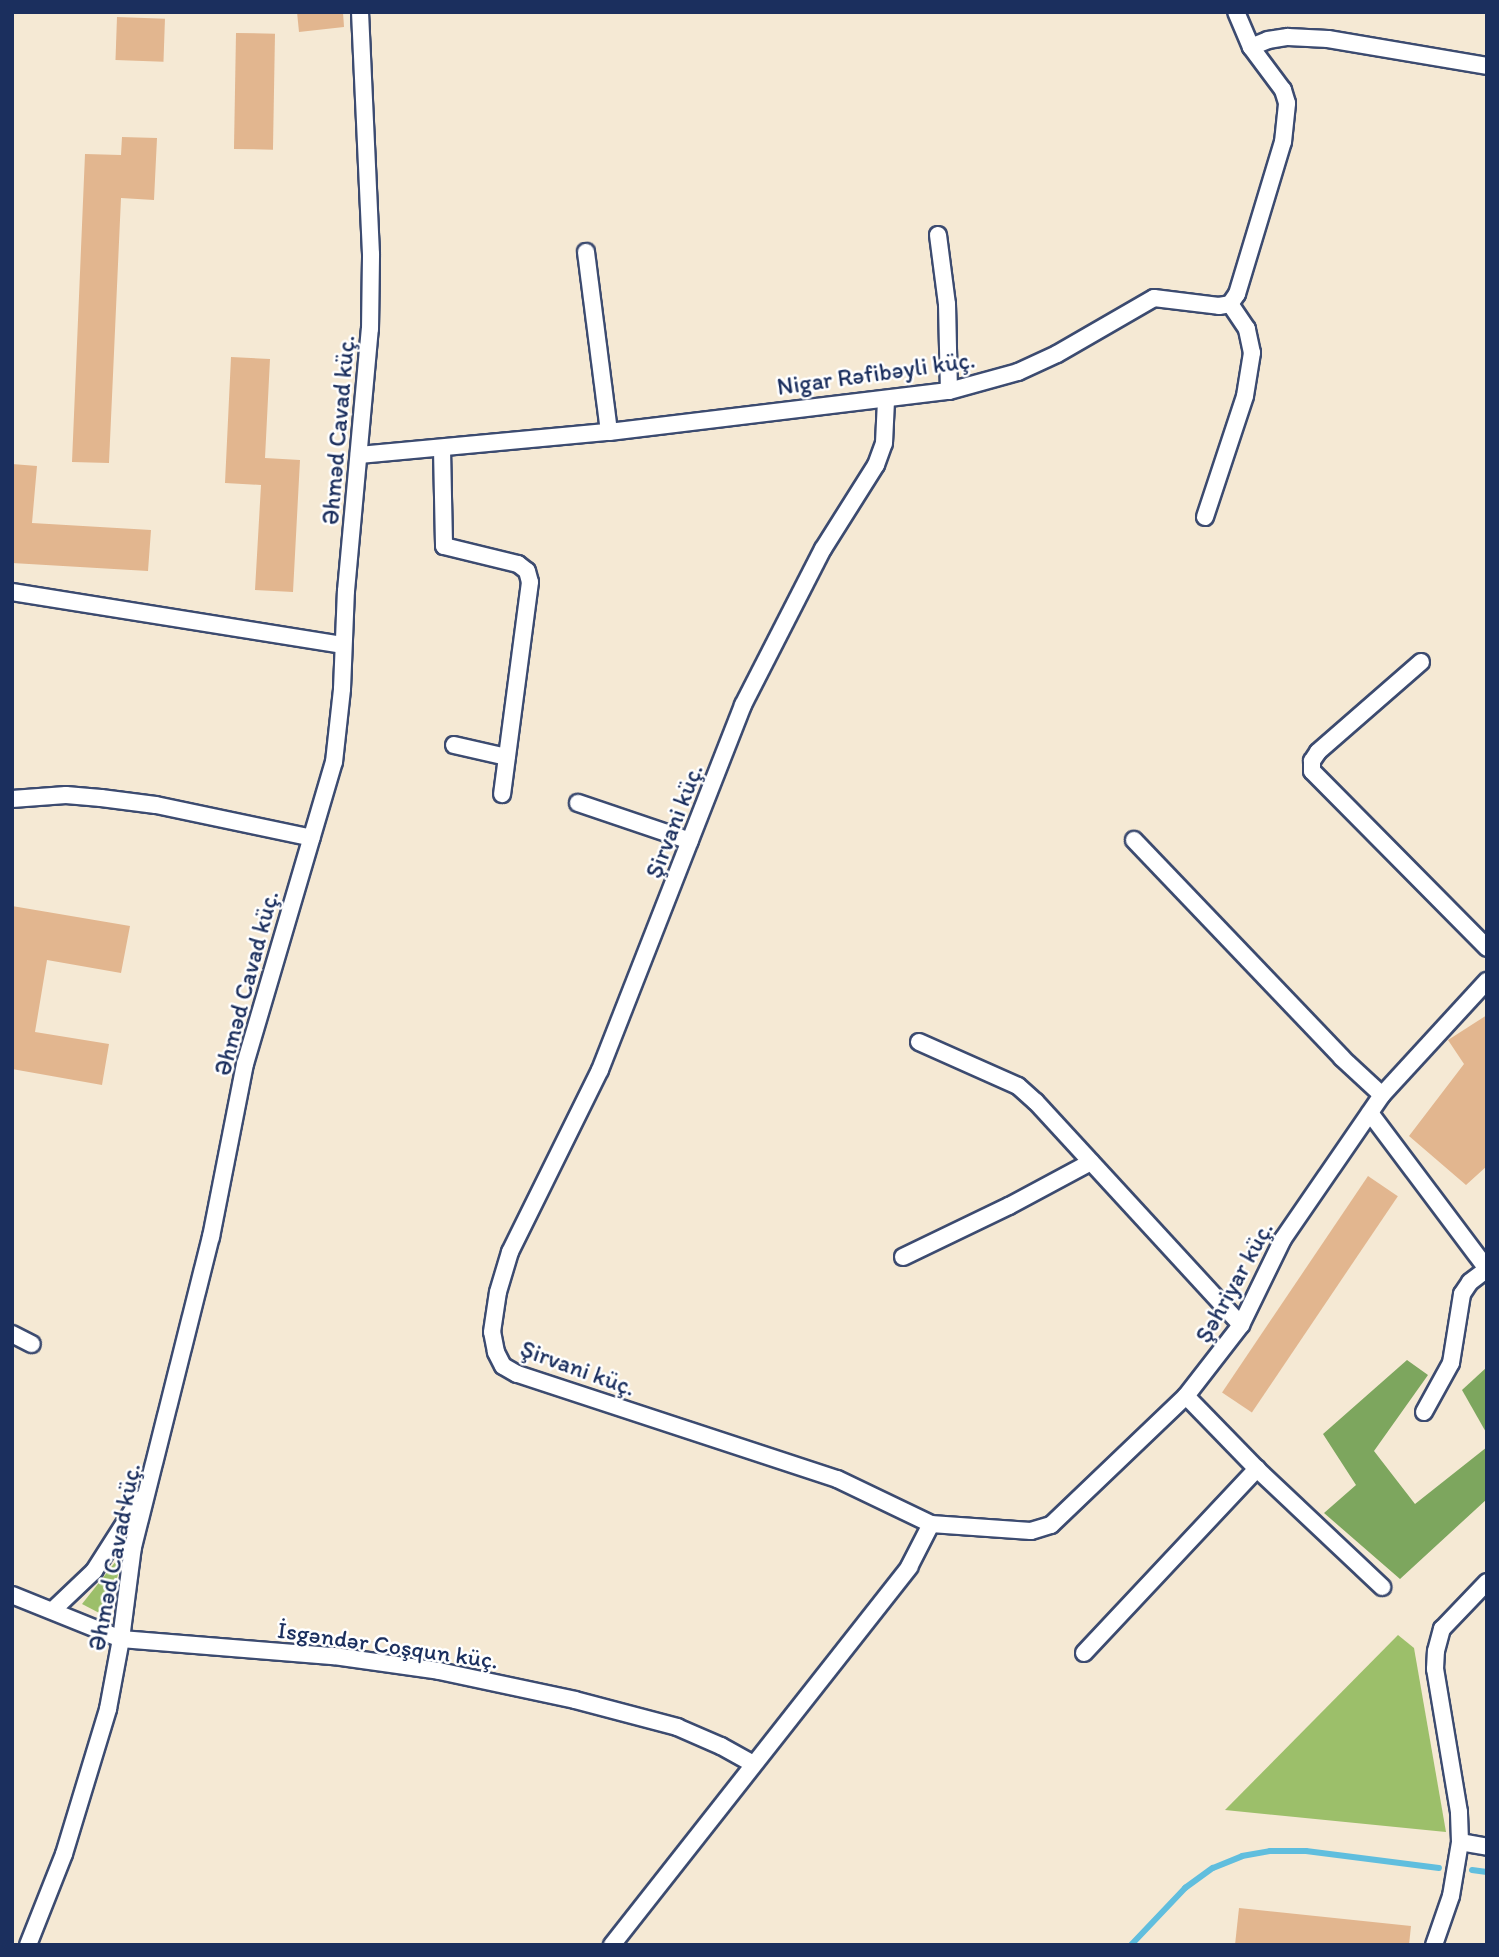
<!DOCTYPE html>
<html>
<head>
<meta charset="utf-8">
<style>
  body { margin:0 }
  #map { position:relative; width:1499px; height:1957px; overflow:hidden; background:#f5e9d4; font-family:Itim,sans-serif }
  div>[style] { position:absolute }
  .green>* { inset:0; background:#9cbf6a }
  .forest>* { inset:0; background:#7da65e }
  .stream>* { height:6px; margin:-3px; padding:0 3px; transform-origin:3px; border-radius:3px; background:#60bede }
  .building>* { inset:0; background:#e2b68f; transform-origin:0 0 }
  .roads { filter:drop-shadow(2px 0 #3c4b70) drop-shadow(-2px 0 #3c4b70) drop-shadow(0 2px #3c4b70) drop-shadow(0 -2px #3c4b70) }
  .minor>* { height:16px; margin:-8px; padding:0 8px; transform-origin:8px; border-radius:8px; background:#fff }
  span { translate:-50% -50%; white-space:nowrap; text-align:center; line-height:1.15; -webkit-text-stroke:5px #fff; paint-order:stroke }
  .street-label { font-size:24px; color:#1b2f5e }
  .frame { position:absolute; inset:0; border:14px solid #1b2f5e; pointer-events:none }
</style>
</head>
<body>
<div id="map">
  <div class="green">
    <i style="clip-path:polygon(124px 1551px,107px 1617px,82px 1604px)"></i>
    <i style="clip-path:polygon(1398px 1635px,1414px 1648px,1446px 1832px,1225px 1810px)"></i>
  </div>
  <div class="forest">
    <i style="clip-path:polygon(1407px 1360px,1428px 1375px,1374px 1451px,1415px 1504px,1487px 1447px,1487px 1499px,1400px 1579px,1324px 1513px,1356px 1485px,1323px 1434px)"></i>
    <i style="clip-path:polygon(1487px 1367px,1487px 1434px,1462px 1390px)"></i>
  </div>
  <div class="stream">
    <i style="left:1472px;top:1870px;width:15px;rotate:8deg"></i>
    <i style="left:1131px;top:1945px;width:79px;rotate:-46.5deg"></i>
    <i style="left:1185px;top:1888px;width:34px;rotate:-36deg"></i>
    <i style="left:1213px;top:1868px;width:31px;rotate:-22deg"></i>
    <i style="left:1242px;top:1856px;width:28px;rotate:-10deg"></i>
    <i style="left:1270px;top:1851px;width:36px"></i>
    <i style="left:1306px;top:1851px;width:134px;rotate:7.3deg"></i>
  </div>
  <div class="building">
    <i style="clip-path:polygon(297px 12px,343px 12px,344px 27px,299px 32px)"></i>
    <i style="left:117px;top:17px;width:48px;height:43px;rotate:2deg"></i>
    <i style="left:236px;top:33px;width:39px;height:116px;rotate:1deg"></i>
    <i style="clip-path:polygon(122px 137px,157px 138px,154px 200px,121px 198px,109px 463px,72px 462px,85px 154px,121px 155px)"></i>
    <i style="clip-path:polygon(231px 357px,270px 359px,265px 458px,300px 460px,293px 592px,255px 590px,261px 485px,225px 483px)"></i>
    <i style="clip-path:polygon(12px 464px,37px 466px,32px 523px,151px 530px,148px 571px,12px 563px)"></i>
    <i style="clip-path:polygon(12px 906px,130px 926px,121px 973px,47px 960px,35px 1032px,109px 1044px,102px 1085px,12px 1069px)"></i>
    <i style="clip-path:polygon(1487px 1015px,1487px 1166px,1466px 1185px,1409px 1136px,1464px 1064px,1448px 1040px)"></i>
    <i style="left:1368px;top:1176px;width:36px;height:261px;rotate:34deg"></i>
    <i style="clip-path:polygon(1239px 1908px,1411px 1926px,1409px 1945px,1235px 1945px)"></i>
  </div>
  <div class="roads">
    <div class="minor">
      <i style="left:1251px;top:47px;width:18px;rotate:-22deg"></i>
      <i style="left:1268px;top:40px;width:20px;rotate:-9deg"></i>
      <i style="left:1288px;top:37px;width:40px;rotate:2.9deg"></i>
      <i style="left:1328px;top:39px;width:161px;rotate:9.6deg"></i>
      <i style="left:938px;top:235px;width:70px;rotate:82.6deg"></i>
      <i style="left:947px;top:304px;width:87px;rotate:88.7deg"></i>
      <i style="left:586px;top:252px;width:181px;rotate:82.7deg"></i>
      <i style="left:442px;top:449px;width:97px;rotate:88.8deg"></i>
      <i style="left:444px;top:546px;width:76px;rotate:13.7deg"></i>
      <i style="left:518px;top:564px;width:11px;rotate:38deg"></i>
      <i style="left:527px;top:571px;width:11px;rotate:75deg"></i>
      <i style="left:530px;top:582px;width:214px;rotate:97.5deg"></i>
      <i style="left:359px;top:455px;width:251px;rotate:-5.3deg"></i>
      <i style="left:609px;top:432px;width:342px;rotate:-6.9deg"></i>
      <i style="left:949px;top:391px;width:72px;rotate:-15.4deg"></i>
      <i style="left:1018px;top:372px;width:43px;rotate:-24.8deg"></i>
      <i style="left:1057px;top:354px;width:112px;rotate:-30deg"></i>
      <i style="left:1154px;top:298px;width:65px;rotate:7deg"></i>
      <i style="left:1219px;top:306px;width:11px;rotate:-10deg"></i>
      <i style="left:1230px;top:304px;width:12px;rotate:-55deg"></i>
      <i style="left:1237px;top:294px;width:159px;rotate:-73.2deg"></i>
      <i style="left:1283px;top:142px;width:39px;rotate:-84deg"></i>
      <i style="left:1287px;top:103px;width:14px;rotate:-107deg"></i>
      <i style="left:1283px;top:90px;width:54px;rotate:-126.7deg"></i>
      <i style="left:1251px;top:47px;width:38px;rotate:-113deg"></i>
      <i style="left:1205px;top:517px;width:127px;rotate:-71.7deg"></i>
      <i style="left:1245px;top:396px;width:44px;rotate:-80.8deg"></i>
      <i style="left:1252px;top:353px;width:25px;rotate:-102deg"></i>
      <i style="left:1247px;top:329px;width:30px;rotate:-124deg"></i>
      <i style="left:12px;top:592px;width:334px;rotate:9.1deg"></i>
      <i style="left:1421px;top:662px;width:137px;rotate:138.9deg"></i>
      <i style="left:1318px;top:752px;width:11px;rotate:124deg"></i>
      <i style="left:1312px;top:761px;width:10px;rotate:90deg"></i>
      <i style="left:1312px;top:771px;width:249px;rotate:45.3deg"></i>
      <i style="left:454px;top:745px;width:54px;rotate:12.8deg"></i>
      <i style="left:12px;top:799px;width:54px;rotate:-4.2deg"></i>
      <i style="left:66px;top:795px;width:35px;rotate:5deg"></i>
      <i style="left:101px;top:798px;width:55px;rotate:7.3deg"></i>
      <i style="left:156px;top:805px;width:159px;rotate:11.9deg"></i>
      <i style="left:578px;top:803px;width:118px;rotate:18.7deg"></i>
      <i style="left:1134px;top:840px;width:301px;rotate:46.3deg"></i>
      <i style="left:1342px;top:1058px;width:54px;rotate:42.8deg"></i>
      <i style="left:919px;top:1042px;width:108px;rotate:24deg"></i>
      <i style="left:1018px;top:1086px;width:24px;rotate:42deg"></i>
      <i style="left:1036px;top:1102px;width:303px;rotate:47.4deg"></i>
      <i style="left:1370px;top:1113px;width:195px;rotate:53.1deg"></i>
      <i style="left:903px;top:1257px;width:118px;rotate:-25.7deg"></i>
      <i style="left:1009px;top:1206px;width:93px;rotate:-28.2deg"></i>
      <i style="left:12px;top:1334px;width:22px;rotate:27deg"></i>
      <i style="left:1186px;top:1396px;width:102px;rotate:45.8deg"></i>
      <i style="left:1257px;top:1469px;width:172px;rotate:43.3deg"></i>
      <i style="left:1424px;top:1412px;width:56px;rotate:-61.1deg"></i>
      <i style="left:1451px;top:1363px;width:70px;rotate:-80.9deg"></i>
      <i style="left:1462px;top:1294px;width:14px;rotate:-56deg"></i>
      <i style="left:1470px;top:1282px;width:21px;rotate:-37deg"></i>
      <i style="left:931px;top:1524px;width:100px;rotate:4deg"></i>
      <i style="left:1031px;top:1531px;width:21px;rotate:-17deg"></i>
      <i style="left:1051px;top:1525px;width:187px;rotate:-43.7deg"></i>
      <i style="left:1186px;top:1396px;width:90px;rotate:-52.2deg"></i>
      <i style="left:1241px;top:1325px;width:96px;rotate:-64deg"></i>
      <i style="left:1283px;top:1239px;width:175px;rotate:-55.5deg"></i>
      <i style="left:1382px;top:1095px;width:155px;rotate:-47.4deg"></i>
      <i style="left:12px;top:1595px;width:118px;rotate:22deg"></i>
      <i style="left:121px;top:1639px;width:214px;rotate:4.6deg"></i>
      <i style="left:334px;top:1656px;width:106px;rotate:8.1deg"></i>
      <i style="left:439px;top:1671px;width:139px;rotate:12deg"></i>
      <i style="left:575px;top:1700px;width:106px;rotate:14.8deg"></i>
      <i style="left:677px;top:1727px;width:48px;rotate:23.4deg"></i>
      <i style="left:721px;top:1746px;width:37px;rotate:29deg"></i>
      <i style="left:53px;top:1610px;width:57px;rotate:-43.6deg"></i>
      <i style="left:94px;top:1571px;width:85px;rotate:-57.4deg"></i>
      <i style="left:1084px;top:1653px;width:253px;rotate:-46.8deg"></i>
      <i style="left:1460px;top:1842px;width:27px;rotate:10deg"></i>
      <i style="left:28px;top:1945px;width:98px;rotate:-68.4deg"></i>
      <i style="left:64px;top:1854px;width:152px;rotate:-73.1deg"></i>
      <i style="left:108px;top:1709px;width:71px;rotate:-79.5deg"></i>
      <i style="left:121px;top:1639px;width:93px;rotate:-82.6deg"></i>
      <i style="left:133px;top:1547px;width:320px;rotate:-75.9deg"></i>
      <i style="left:211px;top:1237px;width:176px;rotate:-78.9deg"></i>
      <i style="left:245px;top:1064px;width:315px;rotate:-73.6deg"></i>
      <i style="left:334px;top:762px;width:73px;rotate:-83.7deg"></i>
      <i style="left:342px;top:689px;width:98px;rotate:-87.7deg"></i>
      <i style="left:346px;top:591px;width:263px;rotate:-84.8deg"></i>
      <i style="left:370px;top:329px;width:75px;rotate:-89.2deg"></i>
      <i style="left:371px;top:254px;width:242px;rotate:-92.6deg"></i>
      <i style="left:612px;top:1945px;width:481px;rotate:-51.8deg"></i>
      <i style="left:909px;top:1567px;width:48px;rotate:-62.9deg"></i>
      <i style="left:931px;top:1524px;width:104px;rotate:-154.4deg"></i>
      <i style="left:837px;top:1479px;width:337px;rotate:-161.8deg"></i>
      <i style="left:517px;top:1374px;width:16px;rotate:-150deg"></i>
      <i style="left:503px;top:1366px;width:16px;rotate:-117deg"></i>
      <i style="left:496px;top:1352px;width:20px;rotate:-101deg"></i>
      <i style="left:492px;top:1332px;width:40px;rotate:-81.5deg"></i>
      <i style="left:498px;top:1292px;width:42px;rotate:-73.3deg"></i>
      <i style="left:510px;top:1252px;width:203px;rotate:-63.7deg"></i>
      <i style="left:600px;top:1070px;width:392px;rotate:-68.6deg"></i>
      <i style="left:743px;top:705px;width:175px;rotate:-62.9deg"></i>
      <i style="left:823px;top:549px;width:99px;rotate:-57.8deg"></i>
      <i style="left:876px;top:465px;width:23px;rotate:-70deg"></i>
      <i style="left:884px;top:443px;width:43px;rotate:-87.3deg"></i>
      <i style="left:1434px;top:1945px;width:52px;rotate:-70.9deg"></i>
      <i style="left:1451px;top:1896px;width:55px;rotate:-80.5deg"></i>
      <i style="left:1460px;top:1842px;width:30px;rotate:-92deg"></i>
      <i style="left:1459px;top:1812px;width:145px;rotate:-99.5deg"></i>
      <i style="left:1435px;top:1669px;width:18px;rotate:-87deg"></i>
      <i style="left:1436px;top:1651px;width:23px;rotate:-75deg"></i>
      <i style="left:1442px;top:1629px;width:65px;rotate:-46.2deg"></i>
    </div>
  </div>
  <div class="street-label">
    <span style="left:876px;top:373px;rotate:-8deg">Nigar Rəfibəyli küç.</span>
    <span style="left:338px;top:430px;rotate:-85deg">Əhməd Cavad küç.</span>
    <span style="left:674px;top:821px;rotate:-69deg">Şirvani küç.</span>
    <span style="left:246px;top:983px;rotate:-75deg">Əhməd Cavad küç.</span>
    <span style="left:1234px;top:1282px;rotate:-61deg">Şəhriyar küç.</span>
    <span style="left:578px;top:1368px;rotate:20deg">Şirvani küç.</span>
    <span style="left:114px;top:1557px;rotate:-79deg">Əhməd Cavad küç.</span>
    <span style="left:388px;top:1645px;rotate:8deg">İsgəndər Coşqun küç.</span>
  </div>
  <div class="frame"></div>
</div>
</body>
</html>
